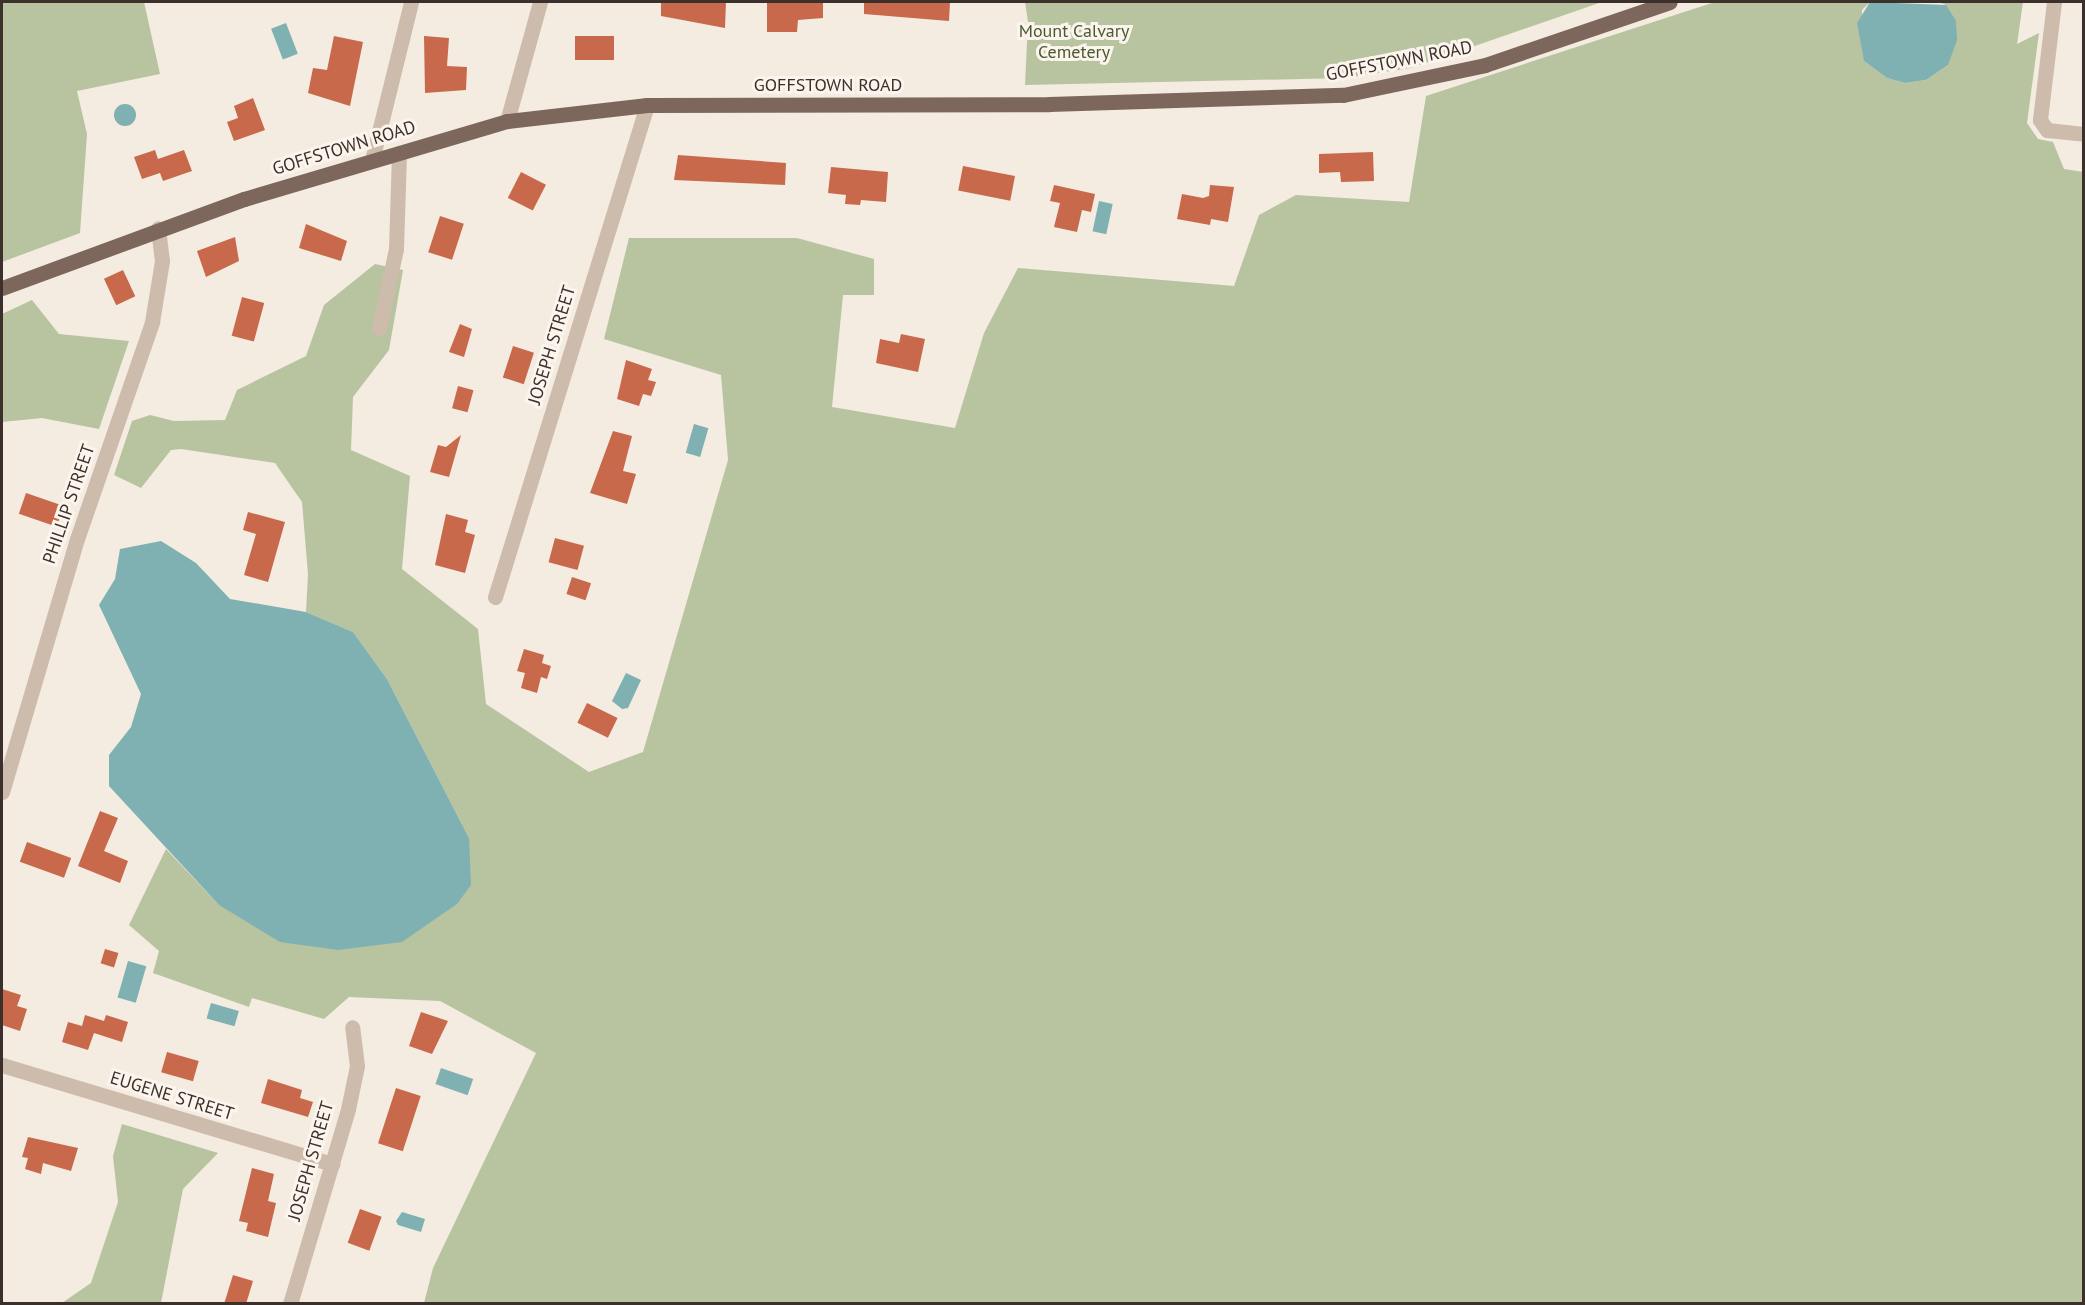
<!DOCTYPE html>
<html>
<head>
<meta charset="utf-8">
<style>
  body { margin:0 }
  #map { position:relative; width:2085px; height:1305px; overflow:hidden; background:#f4ebe1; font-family:"PT Sans",sans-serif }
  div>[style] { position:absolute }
  .green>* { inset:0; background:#b8c4a0 }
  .water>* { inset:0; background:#7fb0b2; transform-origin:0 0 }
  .round { border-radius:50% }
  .building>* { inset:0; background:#c8694b; transform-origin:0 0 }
  .minor>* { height:15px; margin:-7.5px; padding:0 7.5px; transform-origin:7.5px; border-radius:7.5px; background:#cdbbac }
  .major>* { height:15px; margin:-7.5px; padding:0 7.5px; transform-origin:7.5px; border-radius:7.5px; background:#7d675c }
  span { translate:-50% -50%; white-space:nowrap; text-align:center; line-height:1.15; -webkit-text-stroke:6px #fbf5ee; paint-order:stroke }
  .park-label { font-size:18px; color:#4a5a2e }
  .street-label { font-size:18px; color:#3b302b }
  .frame { position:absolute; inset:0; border:3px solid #3b302b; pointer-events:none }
</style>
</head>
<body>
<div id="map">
  <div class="green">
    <i style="clip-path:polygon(2px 2px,144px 2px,160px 74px,77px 91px,87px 134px,80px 233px,2px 262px)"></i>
    <i style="clip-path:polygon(1025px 2px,1602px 2px,1411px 68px,1346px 78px,1025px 85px,1028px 22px)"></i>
    <i style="clip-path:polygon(1715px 2px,1870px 2px,1862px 10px,1864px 61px,1887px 78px,1905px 83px,1926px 80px,1948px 65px,1946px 5px,1939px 2px,2023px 2px,2017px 44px,2039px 33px,2027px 123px,2038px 139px,2053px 142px,2064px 169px,2084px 172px,2083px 1303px,424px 1303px,433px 1268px,536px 1053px,440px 1001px,349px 997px,324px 1019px,252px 998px,249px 1007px,153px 973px,159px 951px,129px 925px,166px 849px,219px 905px,469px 838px,387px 679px,353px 632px,306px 612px,308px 574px,302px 502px,275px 463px,181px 449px,171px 450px,141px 488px,114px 475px,132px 421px,150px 415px,174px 421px,225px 420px,237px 390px,306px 356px,324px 305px,375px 264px,403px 270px,389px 350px,353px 397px,351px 450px,410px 476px,402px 569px,478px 629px,486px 704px,589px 772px,643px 752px,728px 460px,721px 375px,604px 339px,629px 238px,797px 238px,874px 259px,874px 295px,843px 295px,832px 407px,955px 428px,984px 333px,1018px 268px,1234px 286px,1259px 215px,1296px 195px,1409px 202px,1426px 96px)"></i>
    <i style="clip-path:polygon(32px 300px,59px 334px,129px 341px,99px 429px,42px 418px,2px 422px,2px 314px)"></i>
    <i style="clip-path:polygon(122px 1124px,218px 1153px,183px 1189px,161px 1303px,62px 1303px,91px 1283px,118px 1202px,113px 1156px)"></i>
  </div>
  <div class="water">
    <i style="clip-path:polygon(1870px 2px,1946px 5px,1956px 21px,1957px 40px,1948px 65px,1926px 80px,1905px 83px,1887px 78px,1864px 61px,1857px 23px)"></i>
    <i style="left:286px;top:23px;width:33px;height:16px;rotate:69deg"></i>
    <i class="round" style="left:114px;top:104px;width:22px;height:22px"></i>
    <i style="left:1099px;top:201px;width:14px;height:31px;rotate:12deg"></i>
    <i style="left:694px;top:424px;width:15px;height:30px;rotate:16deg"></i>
    <i style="clip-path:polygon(161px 541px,196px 563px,230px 599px,306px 612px,353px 632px,387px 679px,469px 838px,471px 885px,457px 904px,402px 942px,338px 950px,280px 942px,219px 905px,109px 786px,109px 755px,131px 727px,141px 694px,99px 605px,115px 579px,120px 549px)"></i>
    <i style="clip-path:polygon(626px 673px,641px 680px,628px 708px,622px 709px,612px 701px)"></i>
    <i style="left:128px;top:961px;width:19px;height:38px;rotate:16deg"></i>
    <i style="left:211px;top:1003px;width:29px;height:16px;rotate:16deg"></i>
    <i style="left:441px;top:1068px;width:34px;height:17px;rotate:19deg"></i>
    <i style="clip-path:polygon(402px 1212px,425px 1219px,421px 1232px,398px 1225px,396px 1221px)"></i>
  </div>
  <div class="building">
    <i style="clip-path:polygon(661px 2px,726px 2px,725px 28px,661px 16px)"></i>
    <i style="clip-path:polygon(767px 2px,823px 2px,823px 18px,798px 20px,797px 32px,767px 32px)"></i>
    <i style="clip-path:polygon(864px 2px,950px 2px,949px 21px,864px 14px)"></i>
    <i style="clip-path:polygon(334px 36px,363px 42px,350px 106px,308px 93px,313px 68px,327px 70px)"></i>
    <i style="clip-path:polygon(424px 36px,449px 38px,447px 66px,467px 67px,466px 90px,425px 93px)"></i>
    <i style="left:575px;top:36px;width:39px;height:24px"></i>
    <i style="clip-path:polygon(253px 98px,265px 130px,234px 141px,227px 122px,238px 118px,234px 106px)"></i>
    <i style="clip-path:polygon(155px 150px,158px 159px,184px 150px,192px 171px,163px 181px,160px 173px,142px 179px,134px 157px)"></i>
    <i style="clip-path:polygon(1373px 152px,1374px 181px,1341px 182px,1340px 172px,1319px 173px,1319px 154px)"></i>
    <i style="clip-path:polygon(678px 155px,786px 163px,785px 185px,674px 180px)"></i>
    <i style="left:963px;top:166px;width:53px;height:25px;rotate:11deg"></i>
    <i style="clip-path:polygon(831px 167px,888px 172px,886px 202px,861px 200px,860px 205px,845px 204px,846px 195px,828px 193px)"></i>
    <i style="left:521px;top:172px;width:28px;height:29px;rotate:27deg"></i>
    <i style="clip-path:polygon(1054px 185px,1095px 194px,1091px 212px,1082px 210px,1077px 232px,1054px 227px,1060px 203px,1050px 201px)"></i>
    <i style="clip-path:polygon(1210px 185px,1234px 187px,1228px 222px,1211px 219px,1210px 225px,1177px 219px,1182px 194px,1203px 198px,1209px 196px)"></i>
    <i style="left:440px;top:216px;width:25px;height:38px;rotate:18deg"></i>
    <i style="clip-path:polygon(306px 224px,347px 241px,341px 261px,299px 248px)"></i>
    <i style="clip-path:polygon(235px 237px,239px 261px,206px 277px,197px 251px)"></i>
    <i style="left:123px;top:270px;width:29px;height:21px;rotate:65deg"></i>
    <i style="left:242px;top:297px;width:23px;height:40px;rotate:15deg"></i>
    <i style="clip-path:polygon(460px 324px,472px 329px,464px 357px,449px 352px)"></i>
    <i style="clip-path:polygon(901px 334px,925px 339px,918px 372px,876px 363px,880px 339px,899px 343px)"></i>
    <i style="left:513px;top:346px;width:22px;height:33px;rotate:18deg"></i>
    <i style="clip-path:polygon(626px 360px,652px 369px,648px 380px,656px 382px,651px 396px,643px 394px,639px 406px,617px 399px)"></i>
    <i style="left:458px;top:386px;width:16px;height:23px;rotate:15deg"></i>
    <i style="clip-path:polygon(613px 431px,632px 436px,623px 471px,636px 474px,627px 504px,590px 493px)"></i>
    <i style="clip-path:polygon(461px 435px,449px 477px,430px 472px,438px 445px,446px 447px)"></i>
    <i style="left:26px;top:493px;width:40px;height:22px;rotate:19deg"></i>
    <i style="clip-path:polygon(248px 512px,285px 522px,268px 582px,244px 575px,256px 534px,243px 530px)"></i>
    <i style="clip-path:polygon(446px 514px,468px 520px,465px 532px,475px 535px,465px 573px,435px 565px)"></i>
    <i style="left:555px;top:538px;width:30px;height:25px;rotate:15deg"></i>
    <i style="left:572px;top:577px;width:20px;height:18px;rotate:18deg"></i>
    <i style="clip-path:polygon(524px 649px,544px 655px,542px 663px,551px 666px,547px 679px,541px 677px,537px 693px,521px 688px,525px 673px,517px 671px)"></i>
    <i style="left:587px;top:703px;width:34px;height:22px;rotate:26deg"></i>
    <i style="clip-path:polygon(100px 811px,118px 818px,104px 851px,128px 861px,120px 883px,78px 866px)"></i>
    <i style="left:27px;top:842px;width:47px;height:21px;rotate:20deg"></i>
    <i style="left:105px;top:949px;width:14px;height:15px;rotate:17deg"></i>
    <i style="clip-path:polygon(2px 989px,21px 995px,17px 1006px,27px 1009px,20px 1031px,2px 1025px)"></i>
    <i style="clip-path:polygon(421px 1012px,448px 1021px,432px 1054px,409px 1046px)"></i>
    <i style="clip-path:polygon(85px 1015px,104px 1021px,106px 1015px,128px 1022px,122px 1042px,94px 1033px,88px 1050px,62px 1042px,68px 1022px,82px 1026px)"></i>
    <i style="left:167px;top:1052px;width:33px;height:21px;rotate:16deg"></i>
    <i style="clip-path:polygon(268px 1079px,302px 1090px,300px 1098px,313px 1102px,308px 1117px,261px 1103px)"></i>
    <i style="left:396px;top:1088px;width:26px;height:58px;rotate:18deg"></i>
    <i style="clip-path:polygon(28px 1137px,78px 1148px,71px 1171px,43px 1163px,41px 1174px,25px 1169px,28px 1158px,22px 1157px)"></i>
    <i style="clip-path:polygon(252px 1168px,274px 1174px,268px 1201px,276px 1203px,268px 1237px,246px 1231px,248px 1223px,239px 1221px)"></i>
    <i style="left:360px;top:1209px;width:23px;height:36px;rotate:20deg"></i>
    <i style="clip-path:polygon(233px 1275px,253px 1281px,246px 1304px,224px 1304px)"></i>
  </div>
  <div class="minor">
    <i style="left:2054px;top:2px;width:119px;rotate:96.8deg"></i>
    <i style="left:2040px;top:120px;width:12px;rotate:55deg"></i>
    <i style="left:2047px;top:130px;width:37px;rotate:6deg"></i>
    <i style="left:507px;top:121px;width:123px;rotate:-74.5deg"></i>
    <i style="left:372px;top:160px;width:163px;rotate:-76.1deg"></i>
    <i style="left:379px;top:328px;width:81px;rotate:-77.9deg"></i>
    <i style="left:396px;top:249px;width:96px;rotate:-88.2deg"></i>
    <i style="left:495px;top:597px;width:515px;rotate:-72.83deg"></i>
    <i style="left:2px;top:792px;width:264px;rotate:-73.5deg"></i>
    <i style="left:77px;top:539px;width:230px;rotate:-70.9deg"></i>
    <i style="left:152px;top:322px;width:62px;rotate:-80.7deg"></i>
    <i style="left:162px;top:261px;width:33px;rotate:-97deg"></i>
    <i style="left:2px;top:1065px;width:345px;rotate:16.7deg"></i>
    <i style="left:290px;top:1304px;width:203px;rotate:-73.4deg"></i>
    <i style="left:348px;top:1109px;width:44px;rotate:-78.2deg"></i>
    <i style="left:357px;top:1066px;width:39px;rotate:-97deg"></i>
  </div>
  <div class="major">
    <i style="left:2px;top:288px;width:258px;rotate:-20.2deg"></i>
    <i style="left:244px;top:199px;width:274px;rotate:-16.5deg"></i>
    <i style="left:507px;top:121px;width:141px;rotate:-6.5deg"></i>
    <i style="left:647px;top:105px;width:402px;rotate:-0.1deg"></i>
    <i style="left:1049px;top:104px;width:294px;rotate:-1.8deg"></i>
    <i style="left:1343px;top:95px;width:145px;rotate:-11.9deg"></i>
    <i style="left:1485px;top:65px;width:195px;rotate:-18.8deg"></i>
  </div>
  <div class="park-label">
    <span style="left:1074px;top:42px">Mount Calvary<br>Cemetery</span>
  </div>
  <div class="street-label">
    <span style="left:1399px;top:61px;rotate:-11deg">GOFFSTOWN ROAD</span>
    <span style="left:828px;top:85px">GOFFSTOWN ROAD</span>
    <span style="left:344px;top:148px;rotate:-17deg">GOFFSTOWN ROAD</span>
    <span style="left:552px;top:345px;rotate:-73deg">JOSEPH STREET</span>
    <span style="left:69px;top:504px;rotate:-71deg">PHILLIP STREET</span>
    <span style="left:172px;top:1096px;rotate:17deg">EUGENE STREET</span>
    <span style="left:311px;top:1161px;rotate:-74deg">JOSEPH STREET</span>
  </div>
  <div class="frame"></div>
</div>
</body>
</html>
